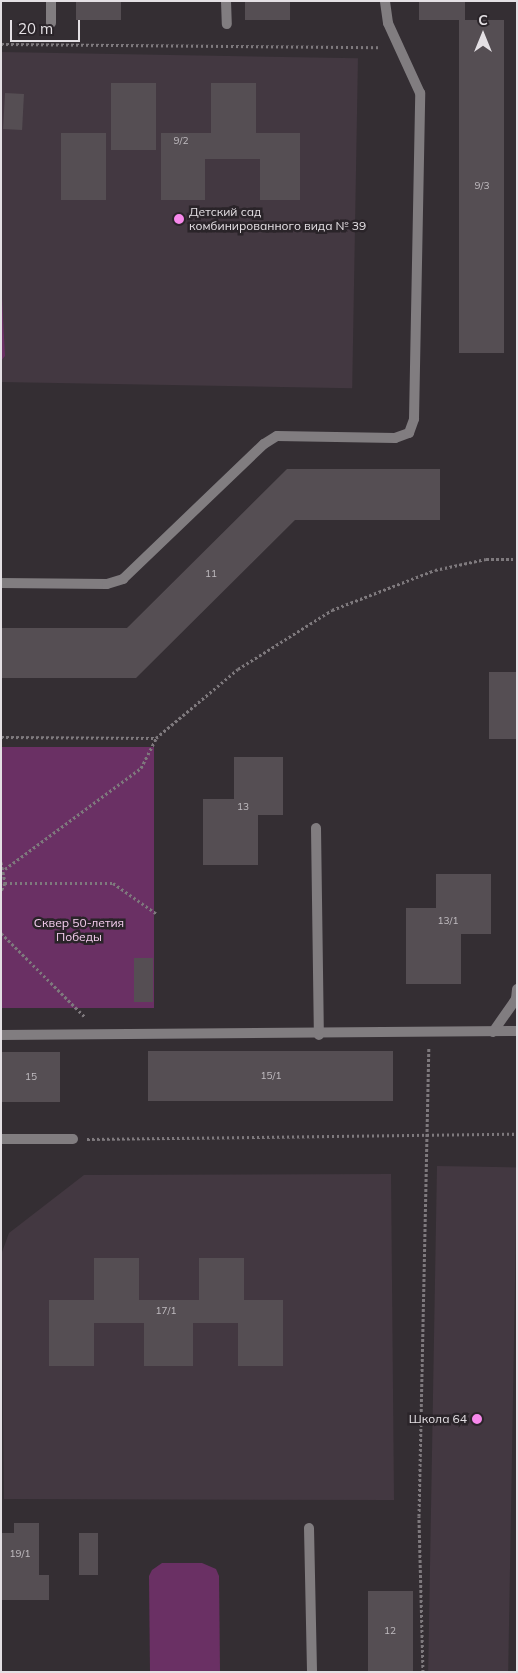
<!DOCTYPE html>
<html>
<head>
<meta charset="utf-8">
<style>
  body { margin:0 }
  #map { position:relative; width:518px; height:1673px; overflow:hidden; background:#342e33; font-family:Mulish,sans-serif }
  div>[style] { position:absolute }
  .built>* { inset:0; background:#433841; transform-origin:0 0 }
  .green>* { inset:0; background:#6a3064; transform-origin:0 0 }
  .building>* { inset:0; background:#554e53; transform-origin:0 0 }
  .path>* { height:3px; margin-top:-1.5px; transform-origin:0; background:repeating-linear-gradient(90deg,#7e797d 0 2.5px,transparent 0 5px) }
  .service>* { height:10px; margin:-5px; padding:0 5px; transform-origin:5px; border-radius:5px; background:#817d80 }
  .dots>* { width:14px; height:14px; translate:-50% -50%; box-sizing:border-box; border:2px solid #2a2429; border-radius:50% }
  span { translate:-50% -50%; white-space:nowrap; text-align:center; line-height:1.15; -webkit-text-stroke:5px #2a2429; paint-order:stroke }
  .number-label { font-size:10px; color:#c0bcc0 }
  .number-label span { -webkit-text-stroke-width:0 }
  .poi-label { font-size:12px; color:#e4e0e4 }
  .left { translate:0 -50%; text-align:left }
  .right { translate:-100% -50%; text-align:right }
  .park-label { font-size:12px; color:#f4cdee }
  .frame { position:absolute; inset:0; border:2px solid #e4e0e4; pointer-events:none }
  .north { position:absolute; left:458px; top:10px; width:50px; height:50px; -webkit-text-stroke:4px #2a2429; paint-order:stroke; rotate:0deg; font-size:14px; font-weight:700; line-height:20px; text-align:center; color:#e4e0e4 }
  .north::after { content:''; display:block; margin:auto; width:18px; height:22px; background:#e4e0e4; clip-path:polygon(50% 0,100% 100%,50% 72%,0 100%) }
  .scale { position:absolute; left:10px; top:20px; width:70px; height:22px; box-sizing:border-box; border:2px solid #e4e0e4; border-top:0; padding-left:6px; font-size:15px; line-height:18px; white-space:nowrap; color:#e4e0e4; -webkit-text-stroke:4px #2a2429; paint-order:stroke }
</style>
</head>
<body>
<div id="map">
  <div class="built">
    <i style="left:1px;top:52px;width:357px;height:330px;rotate:1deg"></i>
    <i style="left:437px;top:1166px;width:80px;height:506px;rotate:1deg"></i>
    <i style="clip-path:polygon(391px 1174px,394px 1500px,4px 1499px,1px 1255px,9px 1233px,84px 1175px)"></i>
  </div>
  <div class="green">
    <i style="clip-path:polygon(1px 278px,5px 356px,1px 361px)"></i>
    <i style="left:1px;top:747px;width:153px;height:261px"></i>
    <i style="clip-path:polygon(162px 1563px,202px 1563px,216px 1569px,219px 1576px,220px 1672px,150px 1672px,149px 1576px,152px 1570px)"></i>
  </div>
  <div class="building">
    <i style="left:76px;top:1px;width:45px;height:19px"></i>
    <i style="left:245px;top:1px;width:45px;height:19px"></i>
    <i style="clip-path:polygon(419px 1px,465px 1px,465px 20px,504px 20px,504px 353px,459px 353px,459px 20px,419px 20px)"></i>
    <i style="left:111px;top:83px;width:45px;height:67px"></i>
    <i style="clip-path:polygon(211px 83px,256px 83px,256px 133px,300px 133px,300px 200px,260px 200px,260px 159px,205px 159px,205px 200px,161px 200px,161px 133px,211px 133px)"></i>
    <i style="left:5px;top:93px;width:19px;height:36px;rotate:3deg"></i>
    <i style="left:61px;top:133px;width:45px;height:67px"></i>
    <i style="clip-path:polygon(287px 469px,440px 469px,440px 520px,295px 520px,136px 678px,1px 678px,1px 628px,127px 628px)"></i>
    <i style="left:489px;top:672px;width:28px;height:67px"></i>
    <i style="clip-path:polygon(234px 757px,283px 757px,283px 815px,258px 815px,258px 865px,203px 865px,203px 799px,234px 799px)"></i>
    <i style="clip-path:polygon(436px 874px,491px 874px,491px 934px,461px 934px,461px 984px,406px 984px,406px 908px,436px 908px)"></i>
    <i style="left:134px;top:958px;width:19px;height:44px"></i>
    <i style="left:148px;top:1051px;width:245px;height:50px"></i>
    <i style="left:1px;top:1052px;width:59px;height:50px"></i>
    <i style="clip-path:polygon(94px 1258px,139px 1258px,139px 1300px,199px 1300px,199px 1258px,244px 1258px,244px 1300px,283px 1300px,283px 1366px,238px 1366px,238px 1323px,193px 1323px,193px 1366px,144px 1366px,144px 1323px,94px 1323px,94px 1366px,49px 1366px,49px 1300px,94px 1300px)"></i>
    <i style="clip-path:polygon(14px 1523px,39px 1523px,39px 1575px,49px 1575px,49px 1600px,1px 1600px,1px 1533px,14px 1533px)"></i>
    <i style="left:79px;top:1533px;width:19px;height:42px"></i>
    <i style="left:368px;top:1591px;width:45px;height:81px"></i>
  </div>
  <div class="path">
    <i style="left:1px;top:44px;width:380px;rotate:0.5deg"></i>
    <i style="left:1px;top:737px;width:155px;rotate:0.4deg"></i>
    <i style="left:156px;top:738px;width:107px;rotate:-40.1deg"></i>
    <i style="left:238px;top:669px;width:111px;rotate:-32.1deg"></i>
    <i style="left:332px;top:610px;width:110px;rotate:-21.2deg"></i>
    <i style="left:435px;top:570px;width:52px;rotate:-12.2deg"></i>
    <i style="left:486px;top:559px;width:31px"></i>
    <i style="left:1px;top:862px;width:21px;rotate:79deg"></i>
    <i style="left:5px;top:883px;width:9px;rotate:117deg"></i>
    <i style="left:5px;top:869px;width:169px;rotate:-36.6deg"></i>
    <i style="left:141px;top:768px;width:34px;rotate:-63deg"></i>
    <i style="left:5px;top:883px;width:108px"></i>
    <i style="left:113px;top:883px;width:54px;rotate:35.2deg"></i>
    <i style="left:1px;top:933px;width:119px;rotate:45deg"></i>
    <i style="left:87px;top:1139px;width:430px;rotate:-0.7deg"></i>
    <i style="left:423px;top:1672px;width:156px;rotate:-91.5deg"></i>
    <i style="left:419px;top:1516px;width:468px;rotate:-88.8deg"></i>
  </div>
  <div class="service">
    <i style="left:51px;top:1px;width:22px;rotate:90deg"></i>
    <i style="left:226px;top:1px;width:23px;rotate:88deg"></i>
    <i style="left:1px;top:583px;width:106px;rotate:0.5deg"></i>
    <i style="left:107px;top:584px;width:17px;rotate:-17deg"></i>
    <i style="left:123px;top:579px;width:195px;rotate:-43.8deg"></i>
    <i style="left:264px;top:444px;width:15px;rotate:-32deg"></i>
    <i style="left:277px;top:436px;width:118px;rotate:1deg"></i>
    <i style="left:395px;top:438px;width:15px;rotate:-20deg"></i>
    <i style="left:409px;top:433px;width:15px;rotate:-70deg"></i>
    <i style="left:414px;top:419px;width:326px;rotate:-88.9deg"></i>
    <i style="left:420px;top:93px;width:77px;rotate:-114.6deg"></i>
    <i style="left:388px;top:23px;width:22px;rotate:-98deg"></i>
    <i style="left:316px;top:828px;width:207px;rotate:89.2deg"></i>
    <i style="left:493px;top:1032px;width:40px;rotate:-55.1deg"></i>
    <i style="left:516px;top:999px;width:10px;rotate:-84deg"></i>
    <i style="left:1px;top:1035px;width:516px;rotate:-0.44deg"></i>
    <i style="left:1px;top:1139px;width:72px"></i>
    <i style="left:309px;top:1528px;width:144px;rotate:88.8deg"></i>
  </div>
  <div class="dots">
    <i style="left:179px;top:219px;background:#f788eb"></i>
    <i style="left:477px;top:1419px;background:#f788eb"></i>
  </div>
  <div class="number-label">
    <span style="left:181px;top:141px">9/2</span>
    <span style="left:482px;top:186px">9/3</span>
    <span style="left:211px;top:574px">11</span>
    <span style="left:243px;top:807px">13</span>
    <span style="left:448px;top:921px">13/1</span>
    <span style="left:271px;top:1076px">15/1</span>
    <span style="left:31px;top:1077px">15</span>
    <span style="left:166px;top:1311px">17/1</span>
    <span style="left:20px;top:1554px">19/1</span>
    <span style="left:390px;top:1631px">12</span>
  </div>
  <div class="poi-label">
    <span class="left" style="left:189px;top:219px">Детский сад<br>комбинированного вида № 39</span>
    <span class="right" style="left:467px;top:1419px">Школа 64</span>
  </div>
  <div class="park-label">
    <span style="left:79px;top:930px">Сквер 50-летия<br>Победы</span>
  </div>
  <div class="frame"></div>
  <div class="north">С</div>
  <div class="scale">20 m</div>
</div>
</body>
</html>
